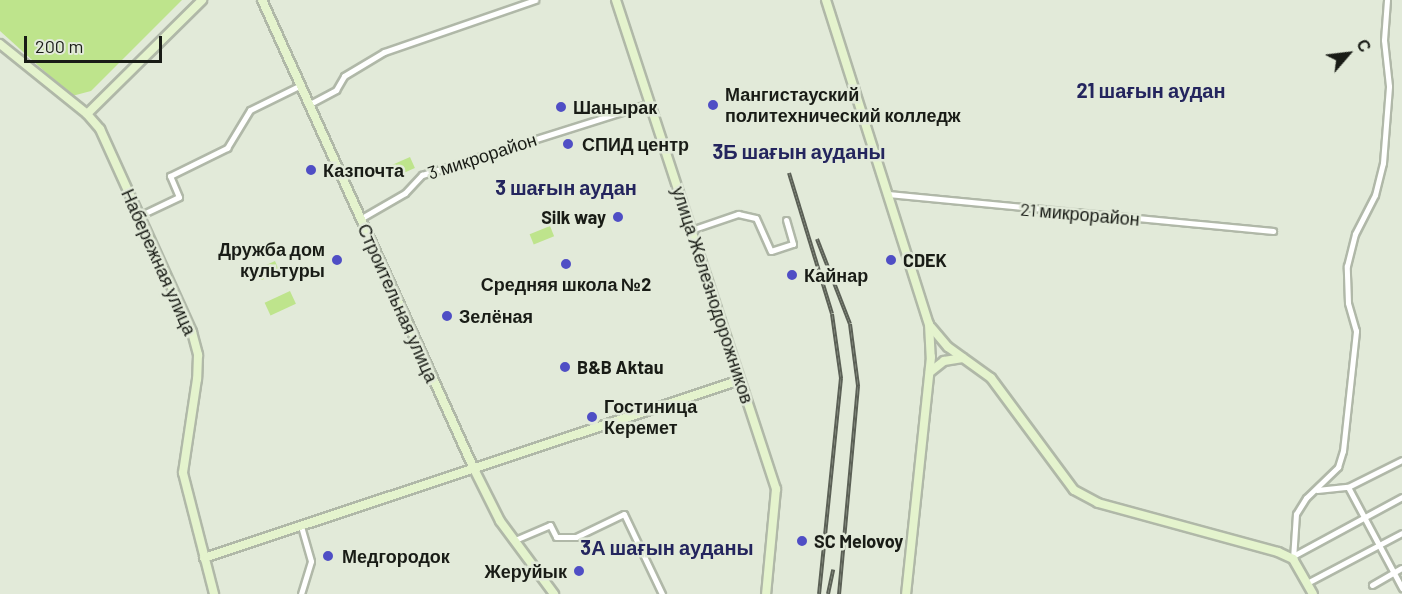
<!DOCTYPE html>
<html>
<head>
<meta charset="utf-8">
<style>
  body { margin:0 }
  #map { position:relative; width:1402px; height:594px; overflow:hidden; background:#e2ead9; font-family:Barlow,sans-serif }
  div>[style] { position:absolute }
  .green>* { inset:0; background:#bee48c; transform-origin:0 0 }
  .roads { filter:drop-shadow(2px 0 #b0b8a8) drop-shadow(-2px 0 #b0b8a8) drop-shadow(0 2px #b0b8a8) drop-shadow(0 -2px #b0b8a8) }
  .street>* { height:5px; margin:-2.5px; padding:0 2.5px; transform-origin:2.5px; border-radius:2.5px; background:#fff }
  .secondary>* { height:8px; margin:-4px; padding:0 4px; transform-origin:4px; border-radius:4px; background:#e4f3cd }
  .rail>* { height:4px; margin-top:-2px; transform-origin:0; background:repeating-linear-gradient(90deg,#e2ead9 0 4.5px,#5b6056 0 9px); box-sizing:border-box; border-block:2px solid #5b6056 }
  .dots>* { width:16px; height:16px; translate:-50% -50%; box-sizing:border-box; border:3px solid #e2ead9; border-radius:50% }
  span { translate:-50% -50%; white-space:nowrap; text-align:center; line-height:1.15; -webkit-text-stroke:5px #e2ead9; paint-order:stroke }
  .poi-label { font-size:18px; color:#191c16; font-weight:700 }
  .left { translate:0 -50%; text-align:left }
  .right { translate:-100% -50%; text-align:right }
  .street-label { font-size:18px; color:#191c16 }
  .neighbourhood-label { font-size:20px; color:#24255e; font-weight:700 }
  .north { position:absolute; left:1318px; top:24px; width:60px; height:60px; -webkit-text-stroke:4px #e2ead9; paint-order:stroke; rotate:62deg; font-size:16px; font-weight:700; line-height:24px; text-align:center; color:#191c16 }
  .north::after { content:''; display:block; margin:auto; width:21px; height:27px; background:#191c16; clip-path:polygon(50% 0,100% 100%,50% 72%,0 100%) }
  .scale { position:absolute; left:24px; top:36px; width:138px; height:27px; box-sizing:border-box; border:3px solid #191c16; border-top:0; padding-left:8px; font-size:18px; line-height:21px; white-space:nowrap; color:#191c16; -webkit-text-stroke:4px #e2ead9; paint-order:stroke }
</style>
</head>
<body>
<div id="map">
  <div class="green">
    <i style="clip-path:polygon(0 0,182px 0,91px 91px,72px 96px,0 31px)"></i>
    <i style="left:410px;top:157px;width:12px;height:23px;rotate:66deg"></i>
    <i style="left:550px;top:226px;width:11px;height:22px;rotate:68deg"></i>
    <i style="left:275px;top:261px;width:12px;height:20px;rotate:66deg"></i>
    <i style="left:290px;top:291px;width:14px;height:28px;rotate:65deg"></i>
  </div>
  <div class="roads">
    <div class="street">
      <i style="left:308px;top:105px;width:32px;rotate:-28deg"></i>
      <i style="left:336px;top:90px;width:16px;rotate:-60deg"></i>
      <i style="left:344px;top:76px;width:47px;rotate:-31deg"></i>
      <i style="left:384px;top:52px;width:160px;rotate:-19deg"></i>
      <i style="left:888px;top:194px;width:387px;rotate:5.5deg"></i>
      <i style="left:139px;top:216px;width:44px;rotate:-25.4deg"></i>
      <i style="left:179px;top:197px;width:23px;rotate:-113deg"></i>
      <i style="left:170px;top:176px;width:64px;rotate:-26.2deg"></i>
      <i style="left:227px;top:148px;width:44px;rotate:-58.8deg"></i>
      <i style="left:250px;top:110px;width:55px;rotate:-26.1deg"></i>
      <i style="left:360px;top:219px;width:52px;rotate:-30deg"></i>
      <i style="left:405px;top:193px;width:25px;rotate:-47deg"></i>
      <i style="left:422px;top:175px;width:239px;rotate:-17.5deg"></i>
      <i style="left:691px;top:230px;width:50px;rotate:-18.8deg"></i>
      <i style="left:738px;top:214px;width:18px;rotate:13deg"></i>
      <i style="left:756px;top:218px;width:36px;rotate:66deg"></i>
      <i style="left:771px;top:251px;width:23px;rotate:-18deg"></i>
      <i style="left:793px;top:244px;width:25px;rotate:-106deg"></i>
      <i style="left:1348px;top:487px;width:115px;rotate:61.9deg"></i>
      <i style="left:1317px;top:490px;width:31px;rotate:-6deg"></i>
      <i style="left:1348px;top:487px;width:60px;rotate:-26.6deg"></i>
      <i style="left:515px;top:540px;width:38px;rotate:-23deg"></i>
      <i style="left:550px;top:525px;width:13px;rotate:63deg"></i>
      <i style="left:556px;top:537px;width:20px"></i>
      <i style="left:576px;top:537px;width:53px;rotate:-25.6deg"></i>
      <i style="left:624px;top:514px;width:89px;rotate:64.6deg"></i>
      <i style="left:1293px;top:556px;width:124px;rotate:-28.4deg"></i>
      <i style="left:1293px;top:559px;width:45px;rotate:-86.2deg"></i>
      <i style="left:1296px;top:514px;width:19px;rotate:-58deg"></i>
      <i style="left:1306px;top:498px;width:45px;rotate:-44.1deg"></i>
      <i style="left:1338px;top:467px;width:17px;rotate:-73deg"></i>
      <i style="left:1343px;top:451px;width:121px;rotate:-83.8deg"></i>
      <i style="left:1356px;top:331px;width:29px;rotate:-106deg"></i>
      <i style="left:1348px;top:303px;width:37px;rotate:-92deg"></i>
      <i style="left:1347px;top:266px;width:33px;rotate:-76deg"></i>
      <i style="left:1355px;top:234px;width:44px;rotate:-62.9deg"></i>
      <i style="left:1375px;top:195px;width:33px;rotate:-76deg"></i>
      <i style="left:1383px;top:163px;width:77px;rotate:-85.5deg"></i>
      <i style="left:1389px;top:86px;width:46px;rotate:-96.2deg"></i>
      <i style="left:1384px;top:40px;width:40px;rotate:-85.7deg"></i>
      <i style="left:1307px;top:583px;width:107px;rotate:-27.8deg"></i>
      <i style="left:1372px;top:585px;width:34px;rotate:-30deg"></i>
      <i style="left:301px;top:594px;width:34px;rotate:-73deg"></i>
      <i style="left:311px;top:561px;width:37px;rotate:-106deg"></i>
    </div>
    <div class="secondary">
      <i style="left:262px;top:0;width:515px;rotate:65.68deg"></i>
      <i style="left:474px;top:469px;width:58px;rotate:63.4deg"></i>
      <i style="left:500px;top:521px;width:91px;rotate:53.5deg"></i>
      <i style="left:616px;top:0;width:515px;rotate:71.88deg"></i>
      <i style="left:776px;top:489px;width:105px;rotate:95.4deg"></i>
      <i style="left:826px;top:0;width:340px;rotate:72.4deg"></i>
      <i style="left:929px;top:324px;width:33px;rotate:87deg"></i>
      <i style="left:931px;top:357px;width:238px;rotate:96deg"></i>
      <i style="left:0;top:44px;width:112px;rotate:38.8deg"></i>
      <i style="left:87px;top:114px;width:20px;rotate:49deg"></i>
      <i style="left:100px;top:129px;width:223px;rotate:65.6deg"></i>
      <i style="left:192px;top:332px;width:24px;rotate:75deg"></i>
      <i style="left:198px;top:355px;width:24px;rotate:92deg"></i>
      <i style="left:197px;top:379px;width:95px;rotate:98.5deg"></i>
      <i style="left:183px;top:473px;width:125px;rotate:75.6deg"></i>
      <i style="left:87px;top:114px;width:162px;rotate:-44.7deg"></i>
      <i style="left:931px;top:327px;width:26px;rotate:50deg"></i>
      <i style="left:948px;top:347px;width:53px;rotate:35.8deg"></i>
      <i style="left:991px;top:378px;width:139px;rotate:53.5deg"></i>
      <i style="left:1074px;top:490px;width:27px;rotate:28deg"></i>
      <i style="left:1098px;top:503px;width:187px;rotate:15.2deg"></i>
      <i style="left:1278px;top:552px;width:17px;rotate:25deg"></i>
      <i style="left:1293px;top:559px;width:40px;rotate:60.3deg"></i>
      <i style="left:930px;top:372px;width:18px;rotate:-38deg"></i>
      <i style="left:944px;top:361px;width:19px;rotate:-9deg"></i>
      <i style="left:204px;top:558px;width:565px;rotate:-18.37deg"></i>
    </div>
  </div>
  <div class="rail">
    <i style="left:789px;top:173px;width:147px;rotate:73deg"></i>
    <i style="left:832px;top:314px;width:65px;rotate:82deg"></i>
    <i style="left:841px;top:378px;width:217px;rotate:95.8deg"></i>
    <i style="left:817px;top:239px;width:91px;rotate:68.8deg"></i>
    <i style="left:850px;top:324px;width:63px;rotate:82.6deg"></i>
    <i style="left:858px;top:386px;width:209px;rotate:95.2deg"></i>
    <i style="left:828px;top:594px;width:25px;rotate:-78deg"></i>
  </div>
  <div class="dots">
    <i style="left:713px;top:105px;background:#4f4ec5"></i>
    <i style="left:561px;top:107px;background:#4f4ec5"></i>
    <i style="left:568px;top:144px;background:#4f4ec5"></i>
    <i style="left:311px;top:170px;background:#4f4ec5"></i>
    <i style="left:618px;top:217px;background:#4f4ec5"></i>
    <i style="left:337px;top:260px;background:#4f4ec5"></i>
    <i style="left:891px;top:260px;background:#4f4ec5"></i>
    <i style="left:566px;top:264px;background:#4f4ec5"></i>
    <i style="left:792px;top:275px;background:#4f4ec5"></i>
    <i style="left:447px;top:316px;background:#4f4ec5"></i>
    <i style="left:565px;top:367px;background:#4f4ec5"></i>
    <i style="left:592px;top:417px;background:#4f4ec5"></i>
    <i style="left:802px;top:541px;background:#4f4ec5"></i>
    <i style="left:328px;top:556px;background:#4f4ec5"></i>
    <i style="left:579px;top:571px;background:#4f4ec5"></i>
  </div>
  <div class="poi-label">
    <span class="left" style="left:725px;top:105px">Мангистауский<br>политехнический колледж</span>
    <span class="left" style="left:573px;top:107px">Шанырак</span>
    <span class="left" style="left:582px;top:144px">СПИД центр</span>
    <span class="left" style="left:323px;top:170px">Казпочта</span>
    <span class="right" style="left:606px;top:217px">Silk way</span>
    <span class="right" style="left:325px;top:260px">Дружба дом<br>культуры</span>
    <span class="left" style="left:903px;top:260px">CDEK</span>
    <span class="left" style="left:804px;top:275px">Кайнар</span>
    <span style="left:566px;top:284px">Средняя школа №2</span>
    <span class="left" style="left:459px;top:316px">Зелёная</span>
    <span class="left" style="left:577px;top:367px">B&amp;B Aktau</span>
    <span class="left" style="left:604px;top:417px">Гостиница<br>Керемет</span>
    <span class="left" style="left:814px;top:541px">SC Melovoy</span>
    <span class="left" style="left:342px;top:556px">Медгородок</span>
    <span class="right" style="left:567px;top:571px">Жеруйык</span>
  </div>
  <div class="street-label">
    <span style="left:482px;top:156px;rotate:-18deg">3 микрорайон</span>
    <span style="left:1080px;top:214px;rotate:5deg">21 микрорайон</span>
    <span style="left:159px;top:262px;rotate:66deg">Набережная улица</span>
    <span style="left:713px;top:295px;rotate:72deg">улица Железнодорожников</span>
    <span style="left:398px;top:303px;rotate:66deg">Строительная улица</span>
  </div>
  <div class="neighbourhood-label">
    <span style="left:1151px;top:90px">21 шағын аудан</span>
    <span style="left:799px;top:151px">3Б шағын ауданы</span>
    <span style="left:566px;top:187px">3 шағын аудан</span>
    <span style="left:667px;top:547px">3А шағын ауданы</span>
  </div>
  <div class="north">С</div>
  <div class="scale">200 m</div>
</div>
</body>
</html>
